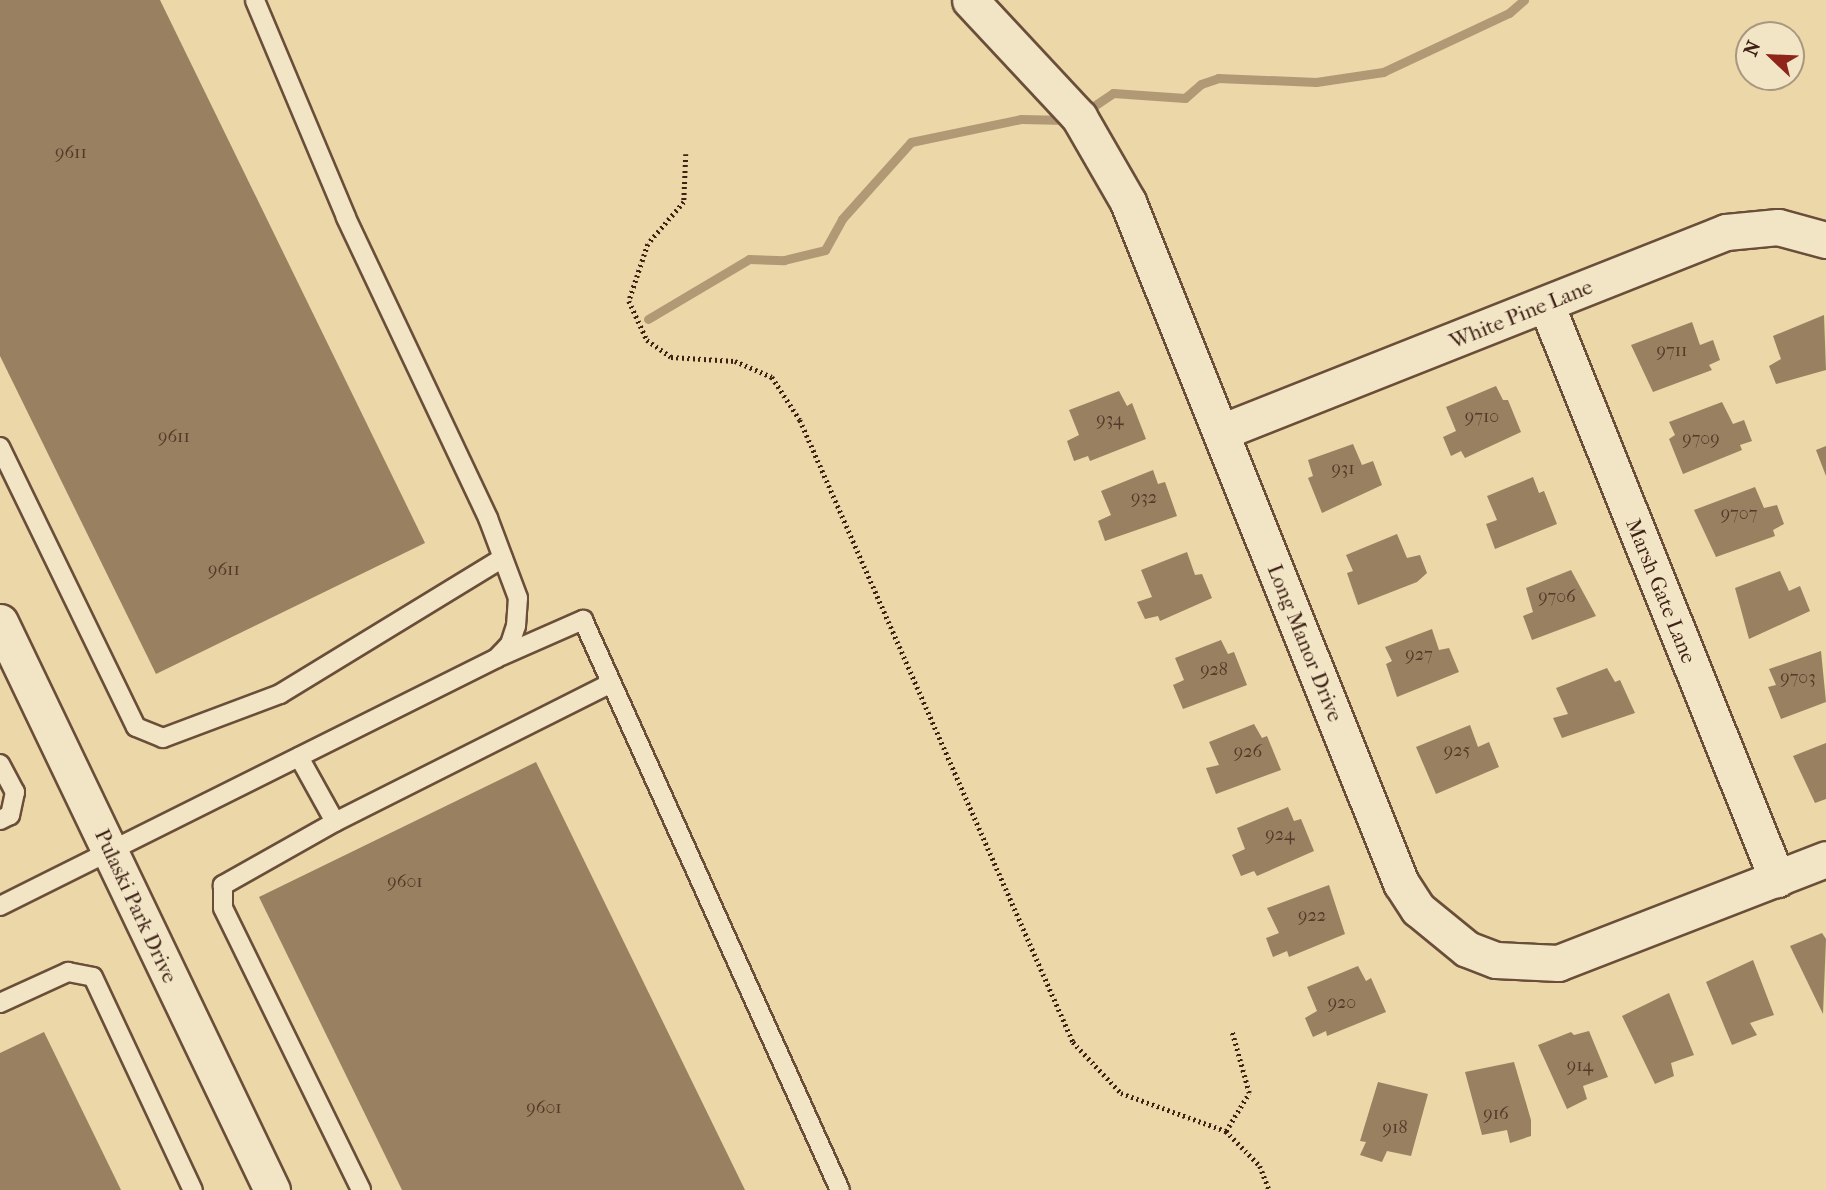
<!DOCTYPE html>
<html>
<head>
<meta charset="utf-8">
<style>
  body { margin:0 }
  #map { position:relative; width:1826px; height:1190px; overflow:hidden; background:#ebd7a7; font-family:"IM FELL French Canon",serif }
  div>[style] { position:absolute }
  .stream>* { height:9px; margin:-4.5px; padding:0 4.5px; transform-origin:4.5px; border-radius:4.5px; background:#b19976 }
  .building>* { inset:0; background:#988061 }
  .path>* { height:4.5px; margin-top:-2.25px; transform-origin:0; background:repeating-linear-gradient(90deg,#3f2116 0 2px,transparent 0 5.5px) }
  .roads { filter:drop-shadow(2px 0 #6a4e3a) drop-shadow(-2px 0 #6a4e3a) drop-shadow(0 2px #6a4e3a) drop-shadow(0 -2px #6a4e3a) }
  .lane>* { height:18px; margin:-9px; padding:0 9px; transform-origin:9px; border-radius:9px; background:#f2e5c6 }
  .street>* { height:35px; margin:-17.5px; padding:0 17.5px; transform-origin:17.5px; border-radius:17.5px; background:#f2e5c6 }
  span { translate:-50% -50%; white-space:nowrap; text-align:center; line-height:1.15; -webkit-text-stroke:6px #f2e5c6; paint-order:stroke }
  .number-label { font-size:18px; color:#553929 }
  .number-label span { -webkit-text-stroke-width:0 }
  .street-label { font-size:21px; color:#3f2116 }
  .north { position:absolute; left:1735px; top:21px; width:70px; height:70px; box-sizing:border-box; background:#f2e5c6; border:2px solid #aa9780; border-radius:50%; rotate:293deg; font-size:19px; font-weight:700; line-height:28px; text-align:center; color:#3f2116 }
  .north::after { content:''; display:block; margin:auto; width:24px; height:32px; background:#8f2418; clip-path:polygon(50% 0,100% 100%,50% 72%,0 100%) }
</style>
</head>
<body>
<div id="map">
  <div class="stream">
    <i style="left:1085px;top:112px;width:34px;rotate:-34deg"></i>
    <i style="left:1113px;top:93px;width:72px;rotate:4deg"></i>
    <i style="left:1185px;top:98px;width:21px;rotate:-41deg"></i>
    <i style="left:1201px;top:84px;width:18px;rotate:-19deg"></i>
    <i style="left:1218px;top:78px;width:98px;rotate:2.3deg"></i>
    <i style="left:1316px;top:82px;width:68px;rotate:-8.5deg"></i>
    <i style="left:1383px;top:72px;width:139px;rotate:-25.1deg"></i>
    <i style="left:1509px;top:13px;width:20px;rotate:-41deg"></i>
    <i style="left:648px;top:319px;width:117px;rotate:-30.7deg"></i>
    <i style="left:749px;top:259px;width:35px;rotate:2deg"></i>
    <i style="left:784px;top:260px;width:42px;rotate:-13.7deg"></i>
    <i style="left:825px;top:250px;width:35px;rotate:-61deg"></i>
    <i style="left:842px;top:219px;width:103px;rotate:-48.1deg"></i>
    <i style="left:911px;top:142px;width:112px;rotate:-11.8deg"></i>
    <i style="left:1021px;top:119px;width:46px;rotate:1.2deg"></i>
  </div>
  <div class="building">
    <i style="clip-path:polygon(0 0,160px 0,425px 543px,156px 674px,0 356px)"></i>
    <i style="clip-path:polygon(1824px 315px,1826px 370px,1776px 384px,1769px 366px,1781px 359px,1773px 336px)"></i>
    <i style="clip-path:polygon(1692px 322px,1700px 345px,1713px 340px,1720px 360px,1709px 365px,1712px 370px,1653px 392px,1631px 345px)"></i>
    <i style="clip-path:polygon(1496px 386px,1503px 400px,1508px 400px,1521px 432px,1465px 458px,1461px 451px,1451px 456px,1443px 437px,1456px 431px,1446px 407px)"></i>
    <i style="clip-path:polygon(1119px 391px,1127px 406px,1132px 403px,1146px 439px,1090px 461px,1088px 456px,1074px 461px,1067px 441px,1079px 435px,1069px 410px)"></i>
    <i style="clip-path:polygon(1722px 402px,1733px 424px,1744px 420px,1752px 441px,1740px 445px,1742px 450px,1683px 474px,1669px 439px,1675px 435px,1669px 422px)"></i>
    <i style="clip-path:polygon(1353px 444px,1362px 465px,1373px 461px,1382px 485px,1322px 513px,1308px 478px,1313px 476px,1308px 460px)"></i>
    <i style="clip-path:polygon(1826px 446px,1826px 476px,1816px 450px)"></i>
    <i style="clip-path:polygon(1153px 470px,1158px 484px,1165px 482px,1177px 516px,1105px 541px,1098px 521px,1111px 515px,1101px 491px)"></i>
    <i style="clip-path:polygon(1533px 477px,1539px 493px,1544px 491px,1557px 524px,1495px 549px,1486px 524px,1497px 520px,1487px 496px)"></i>
    <i style="clip-path:polygon(1755px 487px,1764px 508px,1777px 505px,1784px 524px,1773px 530px,1775px 536px,1716px 557px,1694px 510px)"></i>
    <i style="clip-path:polygon(1397px 534px,1407px 558px,1420px 555px,1427px 573px,1417px 582px,1358px 605px,1347px 573px,1353px 571px,1346px 555px)"></i>
    <i style="clip-path:polygon(1187px 552px,1195px 575px,1202px 574px,1212px 598px,1160px 621px,1158px 616px,1145px 619px,1137px 602px,1152px 597px,1141px 570px)"></i>
    <i style="clip-path:polygon(1571px 570px,1596px 616px,1532px 640px,1523px 616px,1533px 612px,1526px 588px)"></i>
    <i style="clip-path:polygon(1780px 571px,1789px 591px,1800px 586px,1810px 611px,1749px 639px,1735px 588px)"></i>
    <i style="clip-path:polygon(1432px 629px,1439px 650px,1449px 648px,1459px 672px,1397px 697px,1386px 664px,1392px 661px,1385px 647px)"></i>
    <i style="clip-path:polygon(1221px 640px,1228px 654px,1234px 652px,1247px 685px,1183px 709px,1173px 685px,1184px 680px,1175px 658px)"></i>
    <i style="clip-path:polygon(1821px 651px,1826px 702px,1781px 719px,1768px 687px,1776px 685px,1769px 669px)"></i>
    <i style="clip-path:polygon(1607px 668px,1615px 682px,1620px 680px,1635px 713px,1562px 738px,1553px 718px,1568px 714px,1556px 688px)"></i>
    <i style="clip-path:polygon(1254px 724px,1262px 738px,1267px 736px,1281px 770px,1216px 794px,1206px 768px,1219px 765px,1209px 742px)"></i>
    <i style="clip-path:polygon(1470px 725px,1478px 747px,1489px 742px,1499px 767px,1436px 794px,1416px 747px)"></i>
    <i style="clip-path:polygon(1826px 743px,1826px 799px,1815px 803px,1793px 756px)"></i>
    <i style="clip-path:polygon(536px 762px,745px 1190px,402px 1190px,259px 897px)"></i>
    <i style="clip-path:polygon(1288px 807px,1294px 821px,1301px 819px,1314px 851px,1257px 876px,1254px 871px,1241px 876px,1232px 855px,1245px 849px,1237px 828px)"></i>
    <i style="clip-path:polygon(1329px 885px,1345px 934px,1289px 957px,1287px 951px,1273px 957px,1266px 938px,1279px 933px,1267px 908px)"></i>
    <i style="clip-path:polygon(1822px 933px,1826px 939px,1823px 1014px,1790px 946px)"></i>
    <i style="clip-path:polygon(1753px 960px,1774px 1015px,1750px 1023px,1757px 1035px,1732px 1045px,1706px 982px)"></i>
    <i style="clip-path:polygon(1358px 966px,1366px 981px,1371px 978px,1386px 1012px,1327px 1036px,1326px 1031px,1313px 1037px,1305px 1018px,1317px 1011px,1307px 987px)"></i>
    <i style="clip-path:polygon(1669px 993px,1694px 1055px,1671px 1063px,1674px 1076px,1655px 1084px,1622px 1016px)"></i>
    <i style="clip-path:polygon(1589px 1031px,1608px 1077px,1583px 1086px,1587px 1099px,1567px 1109px,1538px 1045px,1571px 1032px,1574px 1035px)"></i>
    <i style="clip-path:polygon(44px 1032px,121px 1190px,0 1190px,0 1053px)"></i>
    <i style="clip-path:polygon(1514px 1062px,1531px 1120px,1531px 1136px,1510px 1143px,1507px 1130px,1482px 1135px,1465px 1072px)"></i>
    <i style="clip-path:polygon(1378px 1082px,1428px 1094px,1411px 1156px,1387px 1151px,1382px 1162px,1360px 1155px,1366px 1142px,1360px 1141px)"></i>
  </div>
  <div class="path">
    <i style="left:686px;top:154px;width:48px;rotate:92.4deg"></i>
    <i style="left:684px;top:202px;width:55px;rotate:130.6deg"></i>
    <i style="left:648px;top:244px;width:60px;rotate:108.4deg"></i>
    <i style="left:629px;top:301px;width:43px;rotate:65.2deg"></i>
    <i style="left:647px;top:340px;width:29px;rotate:35deg"></i>
    <i style="left:671px;top:357px;width:64px;rotate:3.6deg"></i>
    <i style="left:735px;top:361px;width:40px;rotate:23.4deg"></i>
    <i style="left:772px;top:377px;width:51px;rotate:56.9deg"></i>
    <i style="left:800px;top:420px;width:679px;rotate:66.3deg"></i>
    <i style="left:1073px;top:1042px;width:70px;rotate:46.7deg"></i>
    <i style="left:1121px;top:1093px;width:112px;rotate:19.9deg"></i>
    <i style="left:1226px;top:1131px;width:49px;rotate:45.8deg"></i>
    <i style="left:1260px;top:1166px;width:26px;rotate:69deg"></i>
    <i style="left:1226px;top:1131px;width:44px;rotate:-58.8deg"></i>
    <i style="left:1249px;top:1093px;width:63px;rotate:-105.6deg"></i>
  </div>
  <div class="roads">
    <div class="lane">
      <i style="left:0;top:447px;width:311px;rotate:64.1deg"></i>
      <i style="left:136px;top:727px;width:29px;rotate:22deg"></i>
      <i style="left:163px;top:738px;width:125px;rotate:-20.6deg"></i>
      <i style="left:280px;top:694px;width:261px;rotate:-31.4deg"></i>
      <i style="left:501px;top:656px;width:90px;rotate:-23.7deg"></i>
      <i style="left:583px;top:620px;width:625px;rotate:65.73deg"></i>
      <i style="left:299px;top:757px;width:74px;rotate:61deg"></i>
      <i style="left:335px;top:822px;width:129px;rotate:150.6deg"></i>
      <i style="left:223px;top:885px;width:23px;rotate:90deg"></i>
      <i style="left:223px;top:908px;width:314px;rotate:63.9deg"></i>
      <i style="left:0;top:764px;width:32px;rotate:62deg"></i>
      <i style="left:15px;top:792px;width:24px;rotate:102deg"></i>
      <i style="left:10px;top:815px;width:11px;rotate:153deg"></i>
      <i style="left:335px;top:822px;width:309px;rotate:-26.7deg"></i>
      <i style="left:0;top:906px;width:555px;rotate:-26.52deg"></i>
      <i style="left:497px;top:658px;width:19px;rotate:-47deg"></i>
      <i style="left:510px;top:644px;width:19px;rotate:-72deg"></i>
      <i style="left:516px;top:626px;width:28px;rotate:-86deg"></i>
      <i style="left:518px;top:598px;width:85px;rotate:-110.6deg"></i>
      <i style="left:488px;top:518px;width:333px;rotate:-115.3deg"></i>
      <i style="left:346px;top:217px;width:235px;rotate:-112.8deg"></i>
      <i style="left:0;top:1003px;width:75px;rotate:-24.5deg"></i>
      <i style="left:68px;top:972px;width:25px;rotate:11deg"></i>
      <i style="left:93px;top:977px;width:235px;rotate:64.9deg"></i>
    </div>
    <div class="street">
      <i style="left:970px;top:0;width:160px;rotate:47deg"></i>
      <i style="left:1079px;top:117px;width:98px;rotate:60deg"></i>
      <i style="left:1128px;top:202px;width:734px;rotate:68.16deg"></i>
      <i style="left:1401px;top:883px;width:31px;rotate:57deg"></i>
      <i style="left:1418px;top:909px;width:63px;rotate:39.2deg"></i>
      <i style="left:1467px;top:949px;width:31px;rotate:21deg"></i>
      <i style="left:1496px;top:960px;width:62px;rotate:2.8deg"></i>
      <i style="left:1558px;top:963px;width:287px;rotate:-21.2deg"></i>
      <i style="left:1546px;top:304px;width:620px;rotate:68.11deg"></i>
      <i style="left:1221px;top:432px;width:543px;rotate:-21.61deg"></i>
      <i style="left:1726px;top:232px;width:52px;rotate:-5.5deg"></i>
      <i style="left:1778px;top:227px;width:50px;rotate:15.2deg"></i>
      <i style="left:0;top:622px;width:630px;rotate:64.41deg"></i>
    </div>
  </div>
  <div class="number-label">
    <span style="left:71px;top:153px">9611</span>
    <span style="left:1672px;top:351px">9711</span>
    <span style="left:1482px;top:417px">9710</span>
    <span style="left:1110px;top:420px">934</span>
    <span style="left:174px;top:437px">9611</span>
    <span style="left:1701px;top:439px">9709</span>
    <span style="left:1343px;top:469px">931</span>
    <span style="left:1144px;top:498px">932</span>
    <span style="left:1739px;top:514px">9707</span>
    <span style="left:224px;top:570px">9611</span>
    <span style="left:1557px;top:597px">9706</span>
    <span style="left:1419px;top:655px">927</span>
    <span style="left:1214px;top:670px">928</span>
    <span style="left:1798px;top:678px">9703</span>
    <span style="left:1457px;top:751px">925</span>
    <span style="left:1248px;top:752px">926</span>
    <span style="left:1280px;top:835px">924</span>
    <span style="left:405px;top:882px">9601</span>
    <span style="left:1312px;top:916px">922</span>
    <span style="left:1342px;top:1003px">920</span>
    <span style="left:1580px;top:1066px">914</span>
    <span style="left:544px;top:1108px">9601</span>
    <span style="left:1496px;top:1114px">916</span>
    <span style="left:1395px;top:1128px">918</span>
  </div>
  <div class="street-label">
    <span style="left:1521px;top:314px;rotate:-22deg">White Pine Lane</span>
    <span style="left:1661px;top:591px;rotate:68deg">Marsh Gate Lane</span>
    <span style="left:1305px;top:643px;rotate:68deg">Long Manor Drive</span>
    <span style="left:136px;top:906px;rotate:65deg">Pulaski Park Drive</span>
  </div>
  <div class="north">N</div>
</div>
</body>
</html>
